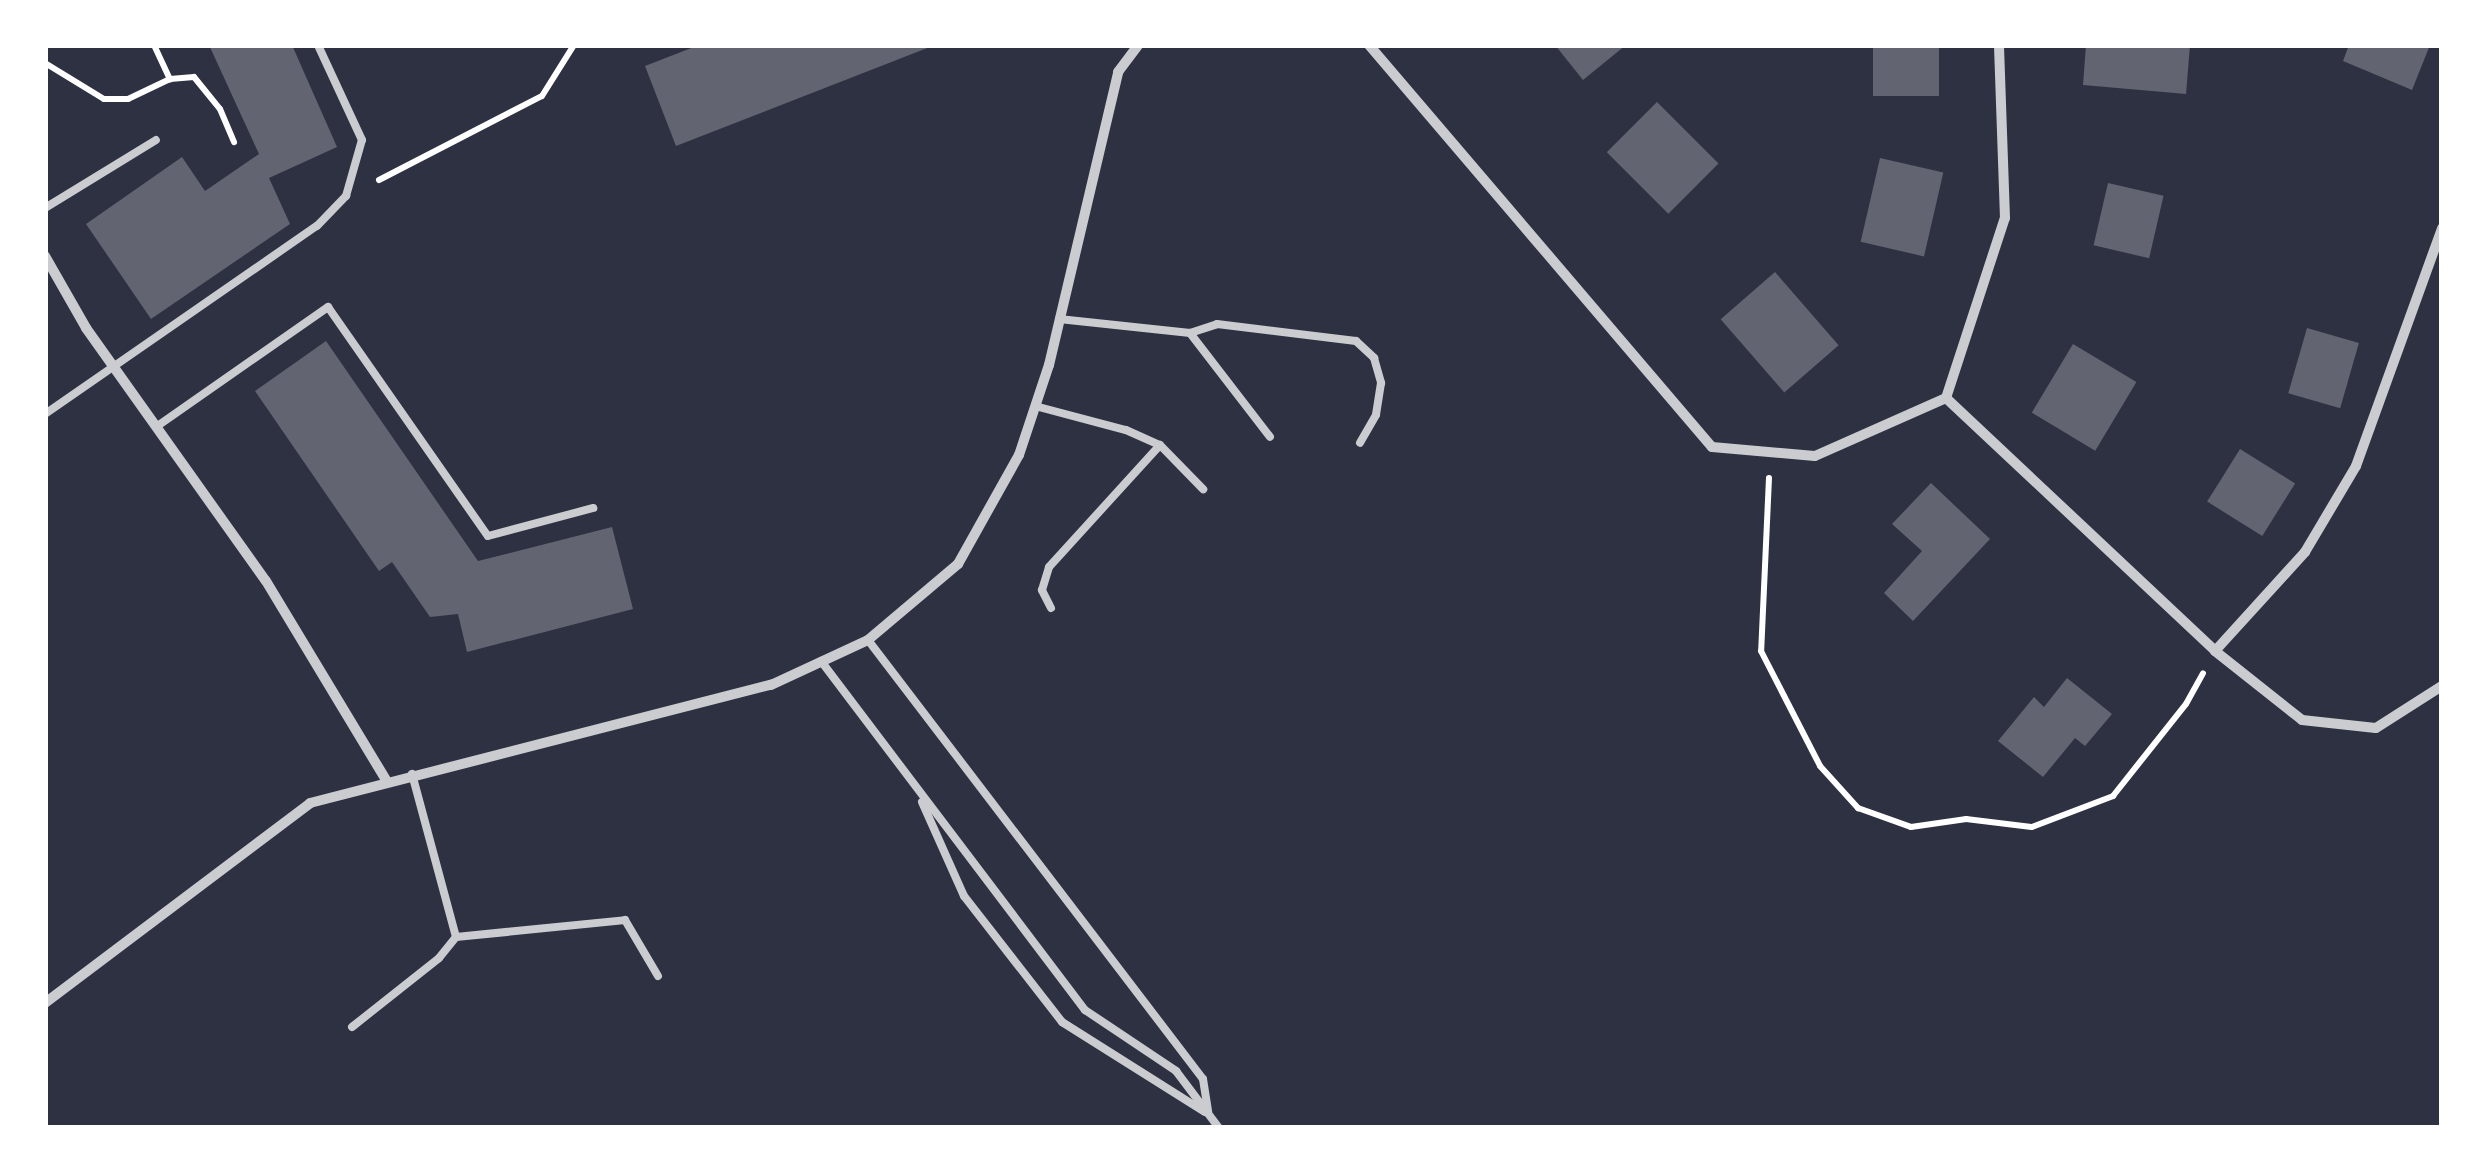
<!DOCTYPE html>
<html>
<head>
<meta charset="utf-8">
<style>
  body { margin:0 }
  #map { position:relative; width:2487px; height:1173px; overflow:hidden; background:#2d3142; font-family:"Archivo Narrow",sans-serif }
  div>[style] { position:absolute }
  .building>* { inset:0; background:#626471; transform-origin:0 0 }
  .path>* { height:6px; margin:-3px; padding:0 3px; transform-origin:3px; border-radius:3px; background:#fff }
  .service>* { height:8px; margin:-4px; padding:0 4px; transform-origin:4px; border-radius:4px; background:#caccd0 }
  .minor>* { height:10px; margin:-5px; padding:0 5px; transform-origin:5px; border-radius:5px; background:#caccd0 }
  span { translate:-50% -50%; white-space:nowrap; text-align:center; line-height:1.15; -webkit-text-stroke:10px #fff; paint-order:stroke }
  .frame { position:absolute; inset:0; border:48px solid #fff; pointer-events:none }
</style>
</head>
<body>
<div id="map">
  <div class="building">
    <i style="clip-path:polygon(209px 45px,292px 45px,337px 147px,269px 178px,290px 224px,151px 319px,86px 224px,182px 157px,205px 191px,259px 154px)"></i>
    <i style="clip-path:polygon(699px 45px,935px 45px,676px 146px,645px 66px)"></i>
    <i style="clip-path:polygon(1555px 45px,1626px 45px,1583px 80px)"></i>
    <i style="left:1873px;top:45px;width:66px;height:51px"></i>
    <i style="clip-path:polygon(2086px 45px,2190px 45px,2186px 94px,2083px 85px)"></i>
    <i style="clip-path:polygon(2349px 45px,2430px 45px,2412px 90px,2343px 61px)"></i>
    <i style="left:1657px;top:102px;width:87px;height:71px;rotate:45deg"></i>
    <i style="left:1880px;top:158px;width:65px;height:86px;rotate:13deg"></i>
    <i style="left:2108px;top:183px;width:57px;height:64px;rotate:13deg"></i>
    <i style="left:1775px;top:272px;width:97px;height:72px;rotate:49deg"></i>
    <i style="left:2307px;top:328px;width:54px;height:68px;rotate:16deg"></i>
    <i style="clip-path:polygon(326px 341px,478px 561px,612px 527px,633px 609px,467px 652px,458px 614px,430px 617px,392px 562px,379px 571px,255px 391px)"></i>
    <i style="left:2073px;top:344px;width:74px;height:80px;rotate:31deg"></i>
    <i style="left:2240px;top:449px;width:65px;height:62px;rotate:32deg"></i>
    <i style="clip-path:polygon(1931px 483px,1990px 539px,1913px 621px,1884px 593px,1922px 551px,1892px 524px)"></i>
    <i style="clip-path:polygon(2067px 678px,2112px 714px,2085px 746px,2075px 738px,2043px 777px,1998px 741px,2034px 697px,2044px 707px)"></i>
  </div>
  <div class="path">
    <i style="left:154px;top:45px;width:38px;rotate:65deg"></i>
    <i style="left:45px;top:63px;width:69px;rotate:31.4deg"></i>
    <i style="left:104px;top:99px;width:24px"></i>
    <i style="left:128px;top:99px;width:47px;rotate:-25.5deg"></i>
    <i style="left:170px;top:79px;width:24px;rotate:-5deg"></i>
    <i style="left:194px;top:77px;width:41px;rotate:50.9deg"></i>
    <i style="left:220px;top:109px;width:36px;rotate:67deg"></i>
    <i style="left:379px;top:180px;width:183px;rotate:-27.3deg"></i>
    <i style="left:542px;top:96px;width:60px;rotate:-57.9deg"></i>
    <i style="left:1769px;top:478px;width:173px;rotate:92.6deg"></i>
    <i style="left:1761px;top:651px;width:129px;rotate:62.8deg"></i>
    <i style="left:1820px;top:766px;width:57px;rotate:47.9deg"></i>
    <i style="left:1858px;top:808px;width:56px;rotate:19.7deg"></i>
    <i style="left:1911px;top:827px;width:56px;rotate:-8.3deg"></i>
    <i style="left:1966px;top:819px;width:66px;rotate:6.9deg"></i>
    <i style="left:2032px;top:827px;width:87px;rotate:-20.9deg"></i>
    <i style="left:2113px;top:796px;width:117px;rotate:-51.6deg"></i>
    <i style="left:2186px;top:704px;width:35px;rotate:-61deg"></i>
  </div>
  <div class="service">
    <i style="left:45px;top:208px;width:130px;rotate:-31.5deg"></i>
    <i style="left:1059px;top:319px;width:132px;rotate:6.1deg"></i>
    <i style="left:1190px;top:333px;width:131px;rotate:52.4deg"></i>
    <i style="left:1190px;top:333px;width:28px;rotate:-18deg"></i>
    <i style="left:1217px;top:324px;width:140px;rotate:7deg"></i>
    <i style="left:1356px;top:341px;width:25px;rotate:43deg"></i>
    <i style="left:1374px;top:358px;width:26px;rotate:74deg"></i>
    <i style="left:1381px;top:383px;width:32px;rotate:99deg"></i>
    <i style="left:1376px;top:415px;width:32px;rotate:120deg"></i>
    <i style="left:1035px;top:406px;width:94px;rotate:14.8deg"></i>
    <i style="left:1126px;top:430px;width:37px;rotate:24deg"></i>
    <i style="left:1160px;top:445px;width:62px;rotate:45.7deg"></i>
    <i style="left:45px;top:414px;width:331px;rotate:-34.7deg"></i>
    <i style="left:317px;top:226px;width:42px;rotate:-46deg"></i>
    <i style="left:346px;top:196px;width:58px;rotate:-74.1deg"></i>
    <i style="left:362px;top:140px;width:105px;rotate:-114.9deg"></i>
    <i style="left:156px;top:427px;width:210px;rotate:-34.9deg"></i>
    <i style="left:328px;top:307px;width:279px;rotate:55.1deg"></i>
    <i style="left:488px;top:536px;width:109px;rotate:-14.9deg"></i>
    <i style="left:1051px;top:608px;width:20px;rotate:-117deg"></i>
    <i style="left:1042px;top:590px;width:24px;rotate:-73deg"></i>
    <i style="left:1049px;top:567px;width:165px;rotate:-47.7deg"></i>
    <i style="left:868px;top:640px;width:552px;rotate:52.65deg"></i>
    <i style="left:1203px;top:1079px;width:33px;rotate:81deg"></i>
    <i style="left:821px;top:661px;width:438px;rotate:52.9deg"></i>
    <i style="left:1085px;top:1010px;width:110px;rotate:33.8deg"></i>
    <i style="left:1176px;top:1071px;width:71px;rotate:53deg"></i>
    <i style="left:922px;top:802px;width:103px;rotate:65.9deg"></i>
    <i style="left:964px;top:896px;width:160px;rotate:52.1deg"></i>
    <i style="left:1062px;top:1022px;width:169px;rotate:32.2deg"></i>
    <i style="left:456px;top:937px;width:170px;rotate:-5.7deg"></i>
    <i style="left:625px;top:920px;width:65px;rotate:59.5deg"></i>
    <i style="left:352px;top:1027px;width:111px;rotate:-38.4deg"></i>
    <i style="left:439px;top:958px;width:27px;rotate:-51deg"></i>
    <i style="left:456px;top:937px;width:169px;rotate:-105.1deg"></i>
  </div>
  <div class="minor">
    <i style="left:1369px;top:45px;width:528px;rotate:49.53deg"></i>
    <i style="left:1712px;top:447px;width:103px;rotate:5deg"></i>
    <i style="left:1815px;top:456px;width:143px;rotate:-23.9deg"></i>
    <i style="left:1946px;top:398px;width:369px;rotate:43.2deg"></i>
    <i style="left:2215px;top:651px;width:111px;rotate:38.4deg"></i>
    <i style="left:2302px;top:720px;width:74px;rotate:6.2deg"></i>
    <i style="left:2376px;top:728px;width:78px;rotate:-32.5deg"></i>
    <i style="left:45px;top:256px;width:83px;rotate:60.3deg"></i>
    <i style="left:86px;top:328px;width:310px;rotate:54.6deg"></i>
    <i style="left:266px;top:581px;width:232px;rotate:58.9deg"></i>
    <i style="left:1946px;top:398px;width:189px;rotate:-71.9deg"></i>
    <i style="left:2005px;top:218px;width:173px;rotate:-92deg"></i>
    <i style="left:2215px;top:651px;width:134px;rotate:-47.7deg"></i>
    <i style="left:2305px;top:552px;width:100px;rotate:-59.3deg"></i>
    <i style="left:2356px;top:466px;width:253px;rotate:-70.1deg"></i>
    <i style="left:45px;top:1003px;width:332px;rotate:-37deg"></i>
    <i style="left:310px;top:803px;width:476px;rotate:-14.4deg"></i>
    <i style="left:771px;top:685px;width:107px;rotate:-24.9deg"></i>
    <i style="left:868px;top:640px;width:118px;rotate:-40.2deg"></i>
    <i style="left:958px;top:564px;width:125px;rotate:-60.8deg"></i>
    <i style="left:1019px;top:455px;width:95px;rotate:-71.6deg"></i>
    <i style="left:1049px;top:365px;width:301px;rotate:-76.7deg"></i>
    <i style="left:1118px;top:72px;width:34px;rotate:-53deg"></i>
  </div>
  <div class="frame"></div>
</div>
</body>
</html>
